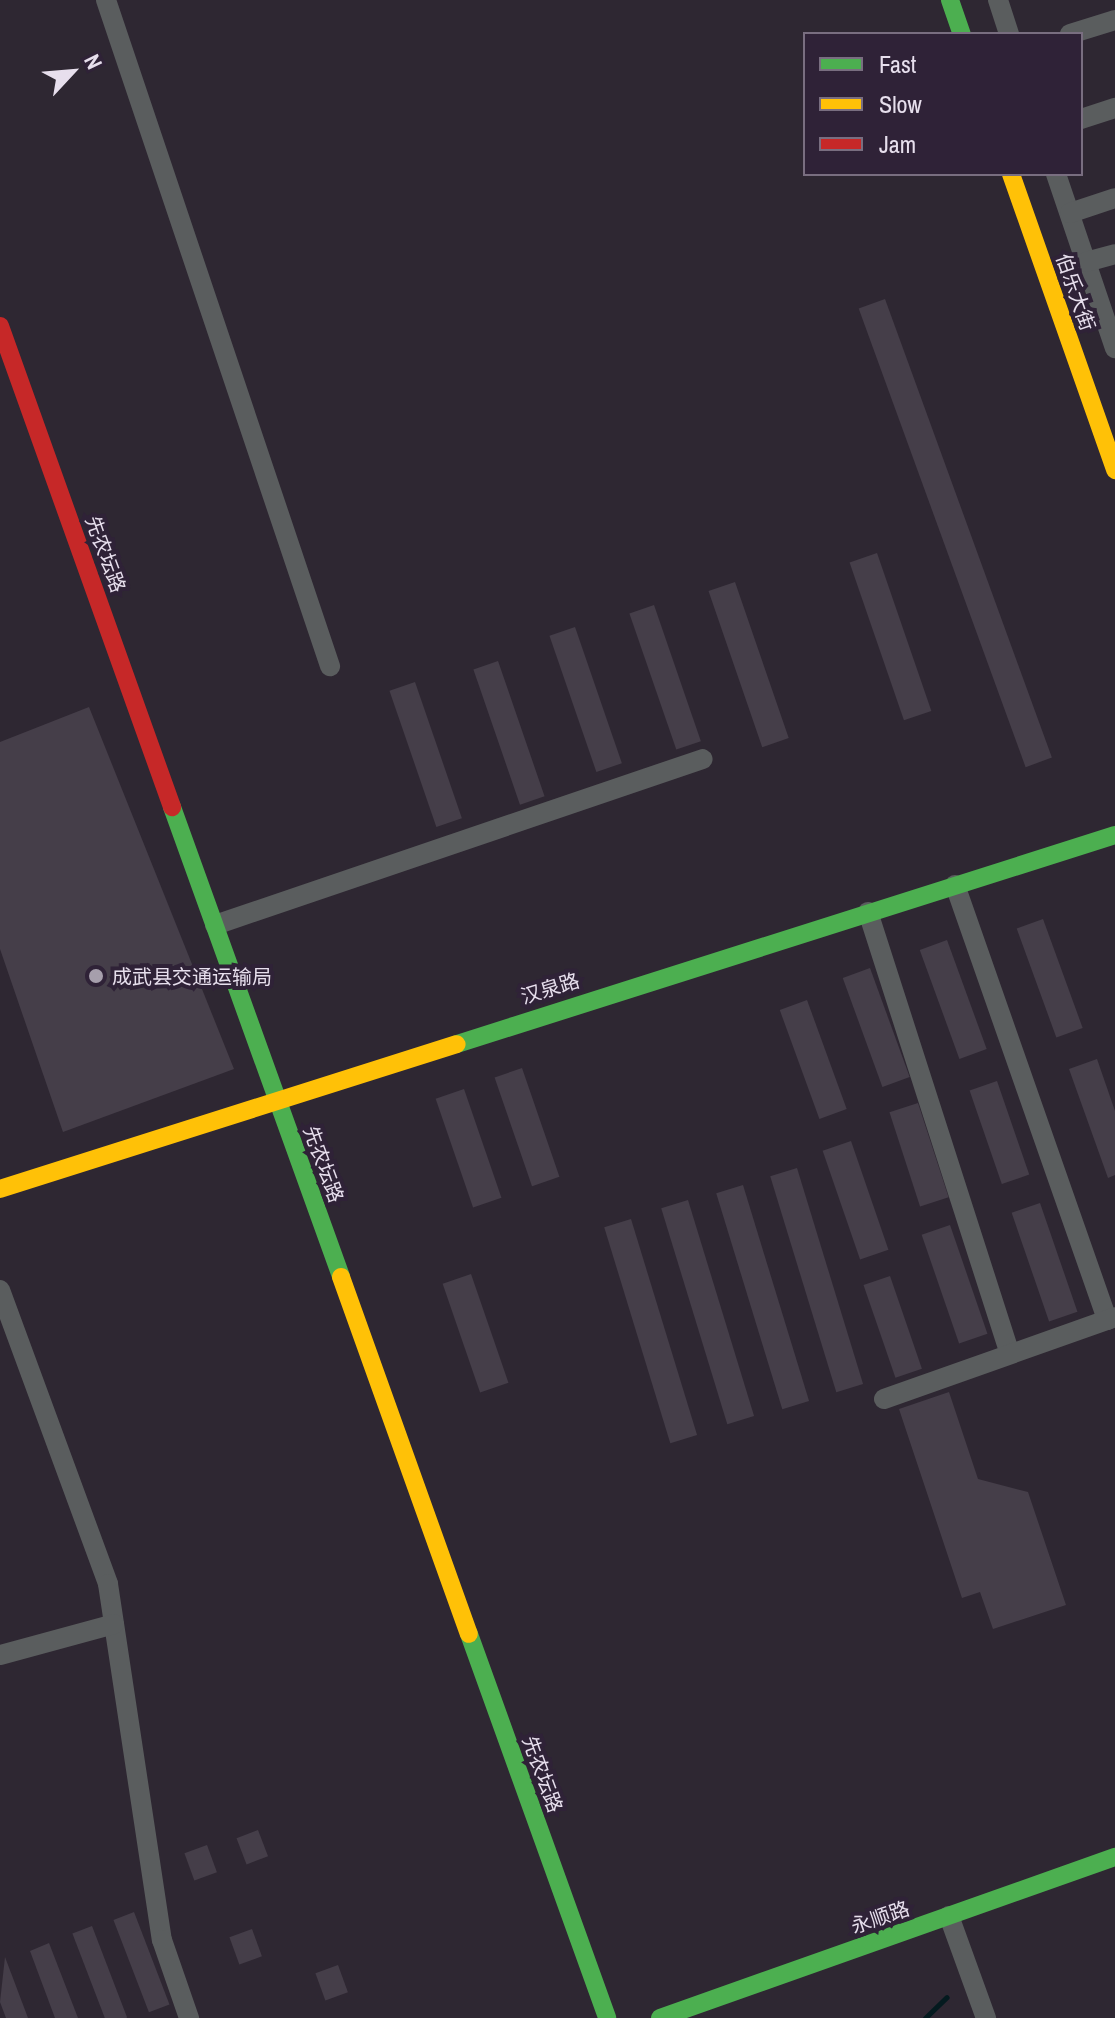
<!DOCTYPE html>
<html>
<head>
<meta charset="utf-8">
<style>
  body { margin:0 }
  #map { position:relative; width:1115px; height:2018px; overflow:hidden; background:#2e2732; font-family:"Archivo Narrow","Noto Sans SC",sans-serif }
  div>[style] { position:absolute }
  .stream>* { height:5px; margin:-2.5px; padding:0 2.5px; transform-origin:2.5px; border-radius:2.5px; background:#041a1f }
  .building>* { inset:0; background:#453e49; transform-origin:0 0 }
  .street>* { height:20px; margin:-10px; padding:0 10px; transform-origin:10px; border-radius:10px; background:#5a5d5e }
  .fast>* { height:18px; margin:-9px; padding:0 9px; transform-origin:9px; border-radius:9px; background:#4caf50 }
  .slow>* { height:18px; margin:-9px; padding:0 9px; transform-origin:9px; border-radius:9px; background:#ffc107 }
  .jam>* { height:18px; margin:-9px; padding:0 9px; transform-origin:9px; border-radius:9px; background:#c62828 }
  .dots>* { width:22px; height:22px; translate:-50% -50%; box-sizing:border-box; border:4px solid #2f2237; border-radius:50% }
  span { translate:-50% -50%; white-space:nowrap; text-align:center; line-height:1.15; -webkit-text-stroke:8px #2f2237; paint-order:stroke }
  .street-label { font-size:20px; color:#e7dfed }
  .poi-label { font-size:20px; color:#e7dfed }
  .left { translate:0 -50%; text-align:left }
  .legend { position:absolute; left:803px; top:32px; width:280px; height:144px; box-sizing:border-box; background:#2f2237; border:2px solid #796e80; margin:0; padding:10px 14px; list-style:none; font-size:24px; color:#e7dfed }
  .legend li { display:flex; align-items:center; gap:16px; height:40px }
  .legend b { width:40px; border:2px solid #796e80 }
  .north { position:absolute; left:32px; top:32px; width:80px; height:80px; -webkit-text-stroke:6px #2f2237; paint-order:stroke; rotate:64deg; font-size:22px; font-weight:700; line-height:32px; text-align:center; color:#e7dfed }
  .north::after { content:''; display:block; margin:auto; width:28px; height:36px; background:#e7dfed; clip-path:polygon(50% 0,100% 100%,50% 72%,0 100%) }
</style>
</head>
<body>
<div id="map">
  <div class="stream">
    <i style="left:925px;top:2018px;width:30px;rotate:-44deg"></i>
  </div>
  <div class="building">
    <i style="left:885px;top:299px;width:488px;height:28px;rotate:70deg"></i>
    <i style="left:877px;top:553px;width:167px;height:29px;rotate:71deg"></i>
    <i style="left:735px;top:582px;width:165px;height:28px;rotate:71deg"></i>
    <i style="left:654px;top:605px;width:144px;height:26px;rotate:71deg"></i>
    <i style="left:575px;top:627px;width:144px;height:27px;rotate:71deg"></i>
    <i style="left:498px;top:661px;width:143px;height:26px;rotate:71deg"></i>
    <i style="left:415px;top:682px;width:144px;height:27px;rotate:71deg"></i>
    <i style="clip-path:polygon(89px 707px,234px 1069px,63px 1132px,0 949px,0 742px)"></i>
    <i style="left:1043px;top:919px;width:116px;height:28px;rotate:70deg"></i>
    <i style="left:947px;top:940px;width:116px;height:29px;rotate:70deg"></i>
    <i style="left:870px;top:968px;width:116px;height:29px;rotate:70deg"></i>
    <i style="left:807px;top:1000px;width:116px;height:29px;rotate:70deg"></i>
    <i style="clip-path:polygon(1097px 1059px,1115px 1111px,1115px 1175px,1108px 1178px,1069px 1069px)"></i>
    <i style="left:522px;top:1068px;width:115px;height:29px;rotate:71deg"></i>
    <i style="left:997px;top:1081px;width:99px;height:29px;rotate:71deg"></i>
    <i style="left:464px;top:1089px;width:115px;height:30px;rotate:71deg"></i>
    <i style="left:918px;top:1103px;width:99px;height:30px;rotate:72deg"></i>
    <i style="left:851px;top:1141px;width:115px;height:30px;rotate:71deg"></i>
    <i style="left:797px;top:1168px;width:226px;height:28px;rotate:73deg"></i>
    <i style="left:743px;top:1185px;width:226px;height:28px;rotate:73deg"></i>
    <i style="left:688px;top:1200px;width:226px;height:28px;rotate:73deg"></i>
    <i style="left:1040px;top:1203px;width:115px;height:30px;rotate:71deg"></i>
    <i style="left:631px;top:1219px;width:226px;height:28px;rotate:73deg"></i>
    <i style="left:950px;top:1225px;width:115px;height:30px;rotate:71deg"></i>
    <i style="left:471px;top:1274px;width:115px;height:30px;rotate:71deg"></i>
    <i style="left:890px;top:1276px;width:98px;height:28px;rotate:71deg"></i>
    <i style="clip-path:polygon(949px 1392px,978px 1479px,1028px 1492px,1066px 1605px,993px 1629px,980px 1592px,962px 1598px,899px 1409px)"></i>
    <i style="left:258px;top:1830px;width:28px;height:23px;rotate:69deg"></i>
    <i style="left:207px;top:1845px;width:29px;height:24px;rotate:70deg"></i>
    <i style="left:134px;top:1912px;width:99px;height:22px;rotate:69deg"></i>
    <i style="left:92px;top:1926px;width:98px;height:21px;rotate:69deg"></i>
    <i style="left:252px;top:1929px;width:29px;height:24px;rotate:70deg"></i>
    <i style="clip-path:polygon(49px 1943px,78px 2018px,55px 2018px,30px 1951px)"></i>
    <i style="clip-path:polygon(5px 1957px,28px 2018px,6px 2018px,0 2002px)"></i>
    <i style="left:338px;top:1965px;width:29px;height:24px;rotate:70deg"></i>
  </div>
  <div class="street">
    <i style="left:106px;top:0;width:703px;rotate:71.41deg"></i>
    <i style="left:998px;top:0;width:36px;rotate:72deg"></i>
    <i style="left:1070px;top:34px;width:47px;rotate:-17.3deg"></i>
    <i style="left:1081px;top:119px;width:36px;rotate:-18deg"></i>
    <i style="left:1056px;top:174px;width:184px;rotate:71.3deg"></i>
    <i style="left:1070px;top:213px;width:47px;rotate:-18.4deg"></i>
    <i style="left:1086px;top:262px;width:30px;rotate:-15deg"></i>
    <i style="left:955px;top:885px;width:461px;rotate:70.7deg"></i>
    <i style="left:868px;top:912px;width:464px;rotate:72.2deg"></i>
    <i style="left:215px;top:925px;width:515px;rotate:-18.79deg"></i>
    <i style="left:0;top:1290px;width:313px;rotate:69.8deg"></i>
    <i style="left:108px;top:1584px;width:360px;rotate:81.4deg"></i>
    <i style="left:162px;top:1940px;width:83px;rotate:70.9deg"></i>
    <i style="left:884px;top:1399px;width:245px;rotate:-19.5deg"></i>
    <i style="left:0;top:1655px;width:118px;rotate:-15.2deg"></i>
    <i style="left:949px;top:1916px;width:109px;rotate:70.1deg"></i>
  </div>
  <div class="fast">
    <i style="left:950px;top:0;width:36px;rotate:71deg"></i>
    <i style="left:172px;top:807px;width:499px;rotate:70.2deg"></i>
    <i style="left:457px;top:1044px;width:690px;rotate:-17.62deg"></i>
    <i style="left:469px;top:1634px;width:408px;rotate:70.2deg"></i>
    <i style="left:660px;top:2018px;width:483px;rotate:-19.5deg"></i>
  </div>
  <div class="slow">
    <i style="left:1011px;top:174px;width:314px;rotate:70.6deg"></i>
    <i style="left:0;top:1189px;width:479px;rotate:-17.6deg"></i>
    <i style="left:341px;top:1277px;width:379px;rotate:70.3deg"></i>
  </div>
  <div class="jam">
    <i style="left:0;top:326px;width:511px;rotate:70.32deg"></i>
  </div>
  <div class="dots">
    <i style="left:96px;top:976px;background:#a69fac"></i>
  </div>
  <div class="street-label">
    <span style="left:1076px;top:292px;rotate:71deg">伯乐大街</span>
    <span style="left:106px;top:554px;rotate:70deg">先农坛路</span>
    <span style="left:550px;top:988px;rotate:-17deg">汉泉路</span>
    <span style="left:324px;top:1164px;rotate:70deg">先农坛路</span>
    <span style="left:543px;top:1774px;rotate:70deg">先农坛路</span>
    <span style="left:880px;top:1917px;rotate:-19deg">永顺路</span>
  </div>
  <div class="poi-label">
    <span class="left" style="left:112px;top:976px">成武县交通运输局</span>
  </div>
  <ul class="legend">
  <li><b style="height:10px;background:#4caf50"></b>Fast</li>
  <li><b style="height:10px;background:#ffc107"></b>Slow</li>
  <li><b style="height:10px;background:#c62828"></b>Jam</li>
  </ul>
  <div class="north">N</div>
</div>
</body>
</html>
